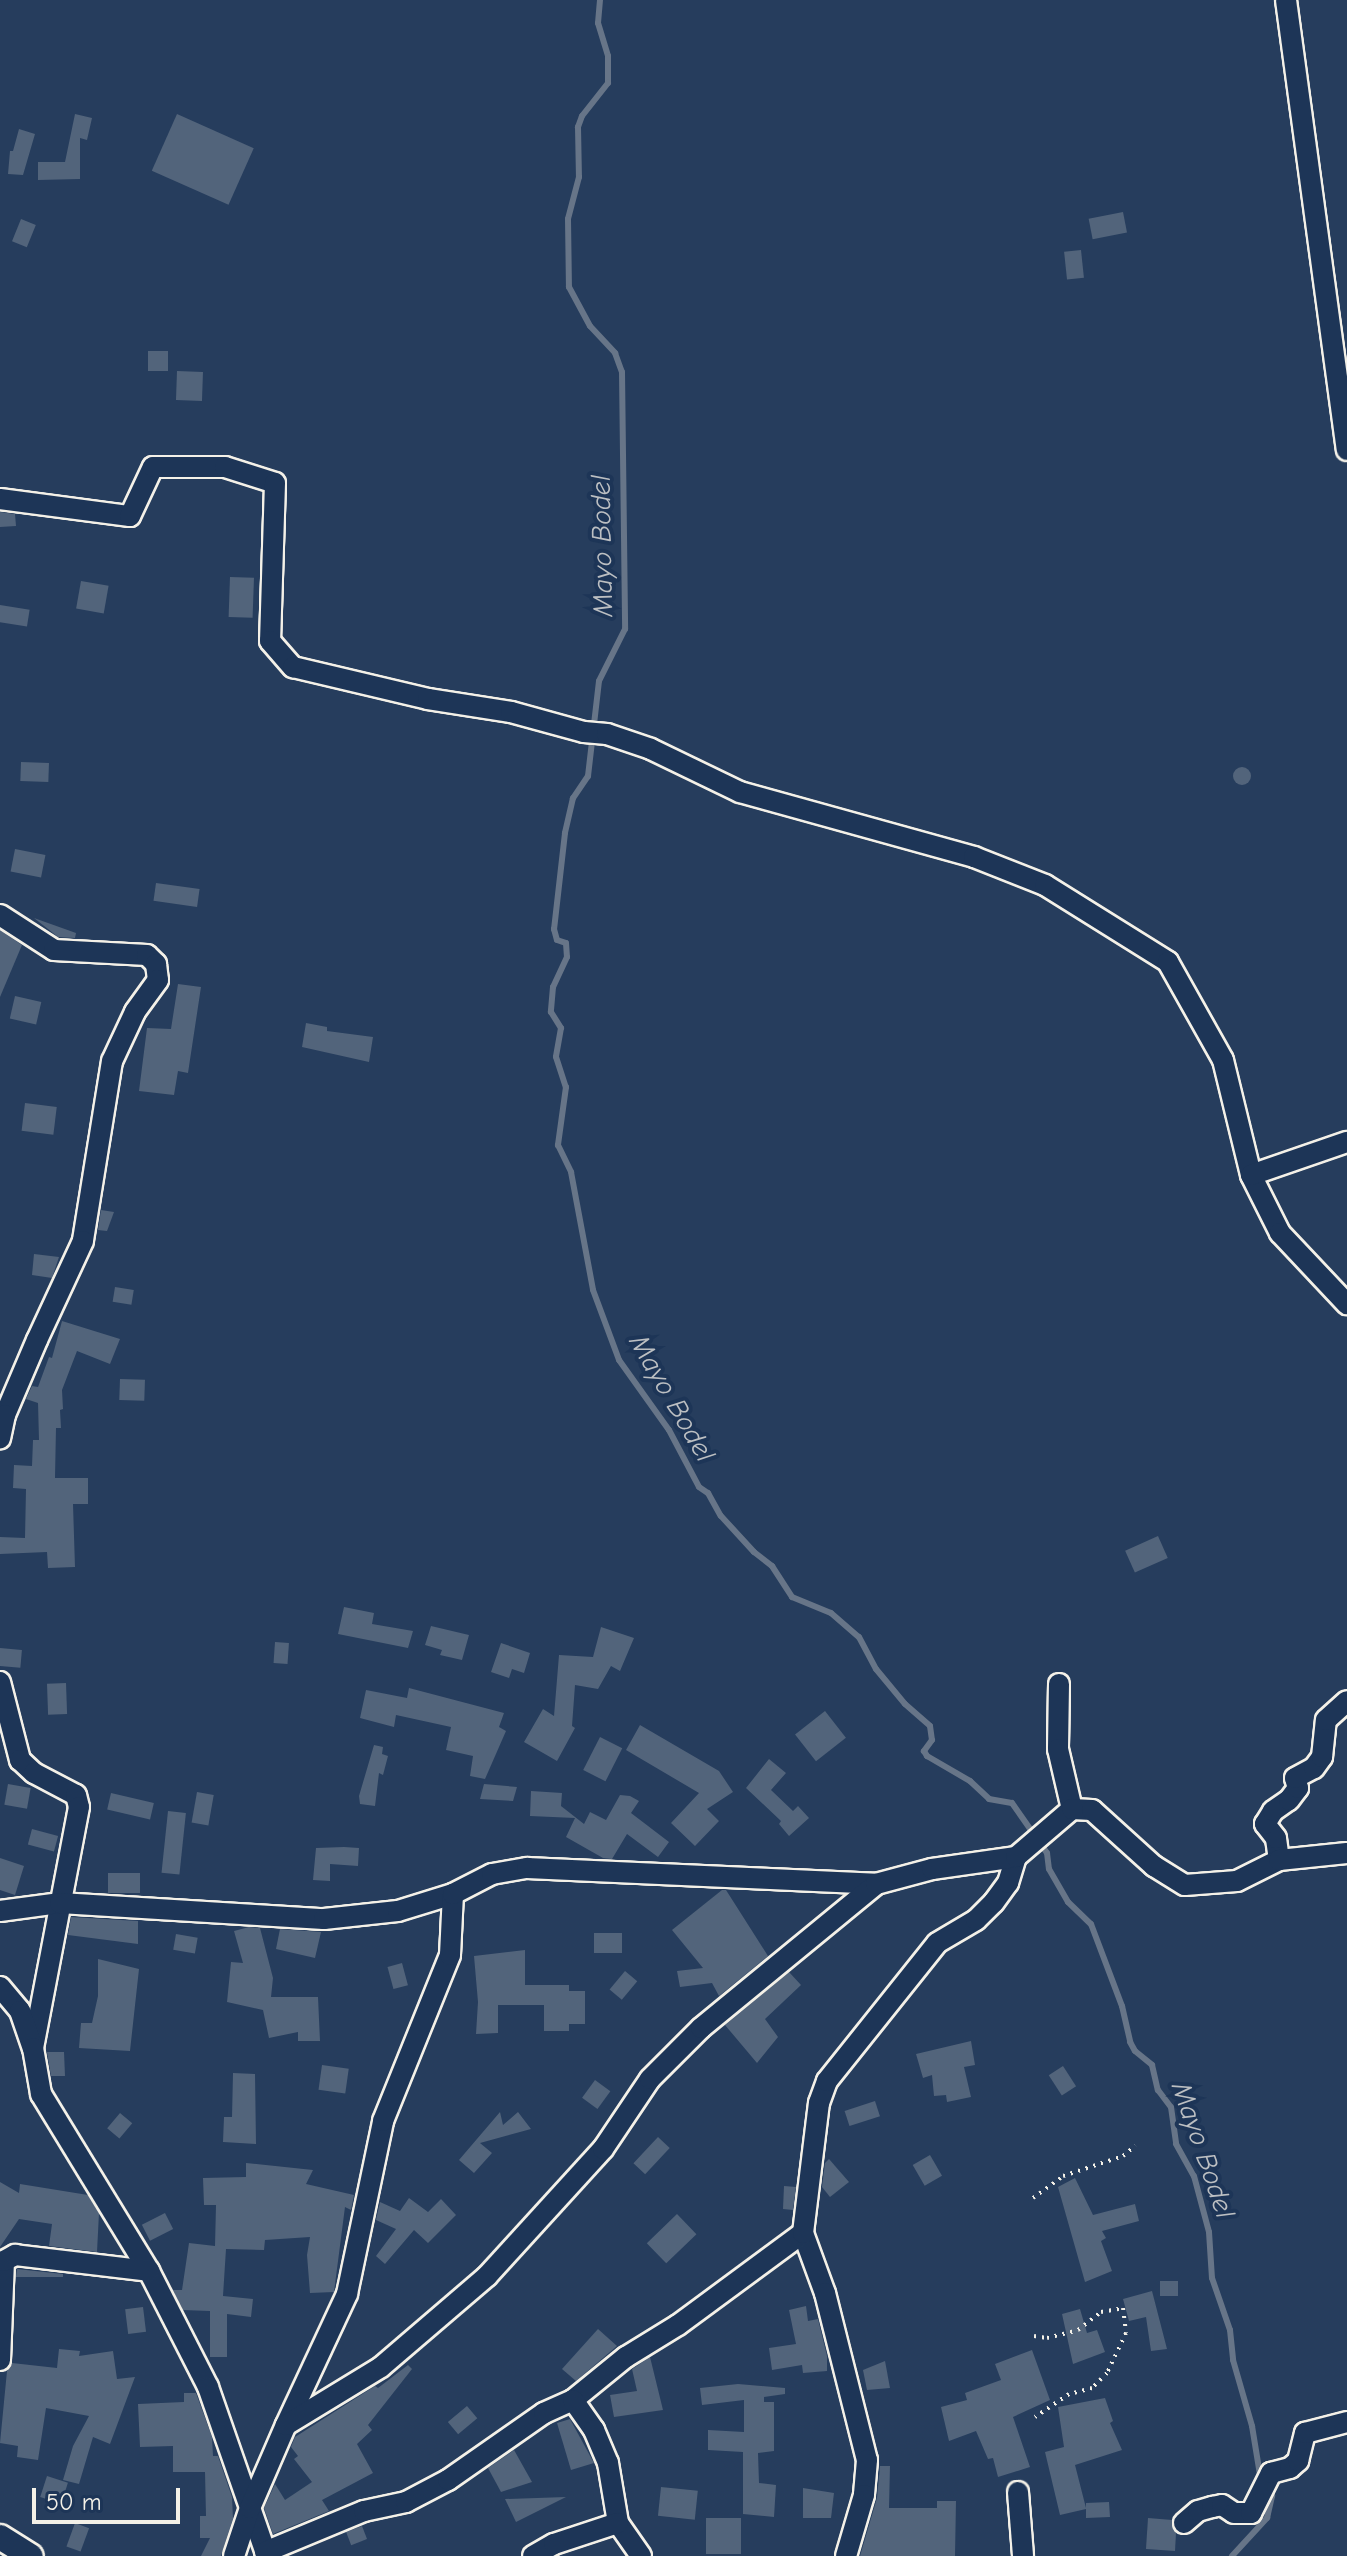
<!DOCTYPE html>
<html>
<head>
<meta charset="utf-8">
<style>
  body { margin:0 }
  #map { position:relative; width:1347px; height:2556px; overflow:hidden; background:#263d5d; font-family:"Comic Neue",sans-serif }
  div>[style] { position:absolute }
  .stream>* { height:6px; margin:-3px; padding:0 3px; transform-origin:3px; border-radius:3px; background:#677588 }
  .building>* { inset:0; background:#52647b; transform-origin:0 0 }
  .round { border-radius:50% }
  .path>* { height:4px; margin-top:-2px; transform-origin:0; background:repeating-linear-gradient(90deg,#f4f1e8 0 2px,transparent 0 8px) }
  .roads { filter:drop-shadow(2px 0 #f4f1e8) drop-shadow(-2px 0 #f4f1e8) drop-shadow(0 2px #f4f1e8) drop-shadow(0 -2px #f4f1e8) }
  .minor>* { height:20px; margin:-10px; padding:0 10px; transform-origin:10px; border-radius:10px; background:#1d3557 }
  .tertiary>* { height:24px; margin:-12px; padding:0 12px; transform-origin:12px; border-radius:12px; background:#1d3557 }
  span { translate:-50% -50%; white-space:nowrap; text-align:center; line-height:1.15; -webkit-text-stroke:8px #1d3557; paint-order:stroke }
  .water-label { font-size:28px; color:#bcbfc2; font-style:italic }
  .scale { position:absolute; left:32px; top:2488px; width:148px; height:36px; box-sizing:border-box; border:4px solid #f4f1e8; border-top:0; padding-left:10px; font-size:24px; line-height:28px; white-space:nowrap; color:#f4f1e8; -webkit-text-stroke:6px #1d3557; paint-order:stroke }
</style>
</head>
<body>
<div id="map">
  <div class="stream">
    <i style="left:600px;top:0;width:23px;rotate:95deg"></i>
    <i style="left:598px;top:23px;width:34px;rotate:73deg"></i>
    <i style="left:608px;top:56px;width:27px;rotate:90deg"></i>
    <i style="left:608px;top:83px;width:42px;rotate:128.2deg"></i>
    <i style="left:582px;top:116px;width:12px;rotate:110deg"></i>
    <i style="left:578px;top:127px;width:50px;rotate:88.9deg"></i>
    <i style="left:579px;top:177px;width:43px;rotate:104.7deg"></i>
    <i style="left:568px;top:219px;width:68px;rotate:89.2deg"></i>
    <i style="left:569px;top:287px;width:44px;rotate:61.7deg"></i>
    <i style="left:590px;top:326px;width:37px;rotate:47deg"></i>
    <i style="left:615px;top:353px;width:20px;rotate:70deg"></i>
    <i style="left:622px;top:372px;width:257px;rotate:89.3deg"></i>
    <i style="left:625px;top:629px;width:58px;rotate:116.6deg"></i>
    <i style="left:599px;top:681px;width:96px;rotate:96.6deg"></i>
    <i style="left:588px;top:776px;width:27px;rotate:124deg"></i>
    <i style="left:573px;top:798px;width:36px;rotate:103deg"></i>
    <i style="left:565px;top:833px;width:97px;rotate:96.5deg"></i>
    <i style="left:554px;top:929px;width:11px;rotate:75deg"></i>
    <i style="left:557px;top:940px;width:9px;rotate:18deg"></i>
    <i style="left:566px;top:943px;width:14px;rotate:86deg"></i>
    <i style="left:567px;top:957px;width:33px;rotate:115deg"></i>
    <i style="left:553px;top:987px;width:25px;rotate:95deg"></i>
    <i style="left:551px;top:1012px;width:19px;rotate:58deg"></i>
    <i style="left:561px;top:1028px;width:29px;rotate:100deg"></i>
    <i style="left:556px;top:1057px;width:32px;rotate:72deg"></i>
    <i style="left:566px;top:1087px;width:59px;rotate:97.9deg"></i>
    <i style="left:558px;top:1145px;width:30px;rotate:64deg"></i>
    <i style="left:571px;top:1172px;width:120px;rotate:79.4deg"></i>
    <i style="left:593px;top:1290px;width:75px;rotate:69.6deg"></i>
    <i style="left:619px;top:1360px;width:86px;rotate:54.5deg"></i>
    <i style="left:669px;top:1430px;width:64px;rotate:62.2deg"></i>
    <i style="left:699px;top:1487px;width:11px;rotate:34deg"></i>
    <i style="left:708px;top:1493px;width:26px;rotate:61deg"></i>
    <i style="left:721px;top:1516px;width:49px;rotate:47.5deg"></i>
    <i style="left:754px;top:1552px;width:23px;rotate:38deg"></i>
    <i style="left:772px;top:1566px;width:37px;rotate:57deg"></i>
    <i style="left:792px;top:1597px;width:42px;rotate:22.3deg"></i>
    <i style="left:831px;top:1613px;width:37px;rotate:41deg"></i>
    <i style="left:859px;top:1637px;width:36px;rotate:62deg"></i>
    <i style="left:876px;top:1669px;width:45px;rotate:50.4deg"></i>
    <i style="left:905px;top:1704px;width:33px;rotate:41deg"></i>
    <i style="left:930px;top:1726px;width:14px;rotate:82deg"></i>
    <i style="left:932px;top:1740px;width:14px;rotate:126deg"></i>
    <i style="left:924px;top:1751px;width:6px;rotate:59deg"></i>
    <i style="left:927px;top:1756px;width:50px;rotate:30.2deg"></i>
    <i style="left:970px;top:1781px;width:26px;rotate:43deg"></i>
    <i style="left:989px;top:1799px;width:23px;rotate:10deg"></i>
    <i style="left:1012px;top:1803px;width:61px;rotate:55deg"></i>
    <i style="left:1047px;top:1853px;width:16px;rotate:83deg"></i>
    <i style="left:1049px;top:1869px;width:38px;rotate:60deg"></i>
    <i style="left:1068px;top:1902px;width:32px;rotate:44deg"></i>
    <i style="left:1091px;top:1924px;width:88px;rotate:69.3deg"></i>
    <i style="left:1122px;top:2006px;width:37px;rotate:77deg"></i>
    <i style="left:1130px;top:2042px;width:10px;rotate:61deg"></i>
    <i style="left:1135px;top:2051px;width:22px;rotate:39deg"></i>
    <i style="left:1152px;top:2065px;width:26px;rotate:77deg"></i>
    <i style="left:1158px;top:2090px;width:21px;rotate:53deg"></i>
    <i style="left:1171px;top:2107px;width:37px;rotate:82deg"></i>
    <i style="left:1176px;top:2144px;width:37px;rotate:61deg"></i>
    <i style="left:1194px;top:2176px;width:58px;rotate:75deg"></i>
    <i style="left:1209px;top:2232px;width:46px;rotate:86.3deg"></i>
    <i style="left:1212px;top:2278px;width:55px;rotate:70.9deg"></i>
    <i style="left:1230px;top:2330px;width:30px;rotate:84deg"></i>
    <i style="left:1233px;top:2360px;width:69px;rotate:73.9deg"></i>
    <i style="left:1252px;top:2426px;width:56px;rotate:80.7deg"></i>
    <i style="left:1232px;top:2556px;width:52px;rotate:-47.4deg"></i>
    <i style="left:1267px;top:2518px;width:23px;rotate:-77deg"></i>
    <i style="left:1272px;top:2496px;width:8px;rotate:-130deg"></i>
  </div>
  <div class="building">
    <i style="clip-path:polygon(75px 114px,92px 118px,87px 140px,80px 138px,80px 179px,38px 180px,38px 162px,65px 162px)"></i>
    <i style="left:177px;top:114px;width:84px;height:62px;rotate:24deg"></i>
    <i style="clip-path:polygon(19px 129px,35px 134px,23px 175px,8px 174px,10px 151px,13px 151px)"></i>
    <i style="left:1123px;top:212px;width:21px;height:35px;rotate:79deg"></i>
    <i style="left:21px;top:219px;width:16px;height:24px;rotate:22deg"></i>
    <i style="left:1081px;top:250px;width:28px;height:17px;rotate:84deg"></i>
    <i style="left:148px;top:351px;width:20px;height:20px"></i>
    <i style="left:177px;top:371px;width:26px;height:29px;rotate:2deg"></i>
    <i style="clip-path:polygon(0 512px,15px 514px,16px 526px,0 527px)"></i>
    <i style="left:230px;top:577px;width:24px;height:40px;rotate:2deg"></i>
    <i style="left:81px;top:581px;width:28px;height:28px;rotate:10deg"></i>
    <i style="left:0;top:605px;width:30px;height:17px;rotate:9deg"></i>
    <i style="left:21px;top:762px;width:28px;height:19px;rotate:2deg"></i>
    <i class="round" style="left:1233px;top:767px;width:18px;height:18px"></i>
    <i style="left:15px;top:849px;width:31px;height:23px;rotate:11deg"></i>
    <i style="left:156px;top:883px;width:44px;height:18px;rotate:8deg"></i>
    <i style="clip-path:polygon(34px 918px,76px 933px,75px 938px,58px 937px)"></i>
    <i style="clip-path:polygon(0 930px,22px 945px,0 997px)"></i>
    <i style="clip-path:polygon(178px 984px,201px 987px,188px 1073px,178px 1071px,174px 1095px,139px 1091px,147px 1028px,171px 1029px)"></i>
    <i style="left:15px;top:996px;width:27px;height:23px;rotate:13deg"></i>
    <i style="clip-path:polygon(306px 1023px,327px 1027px,327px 1031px,373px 1037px,369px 1062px,302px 1047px)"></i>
    <i style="left:25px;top:1103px;width:32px;height:28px;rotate:7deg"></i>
    <i style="clip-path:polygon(101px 1210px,114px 1212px,107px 1231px,98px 1230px)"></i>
    <i style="clip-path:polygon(34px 1254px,59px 1257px,52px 1278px,32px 1275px)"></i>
    <i style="left:115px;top:1287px;width:19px;height:15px;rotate:9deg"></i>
    <i style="clip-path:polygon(62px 1321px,120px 1339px,110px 1364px,77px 1351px,62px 1390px,63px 1409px,60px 1410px,61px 1428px,56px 1428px,55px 1478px,88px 1478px,88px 1504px,73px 1504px,75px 1567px,48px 1568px,47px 1552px,0 1554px,0 1537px,25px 1538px,26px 1489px,13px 1488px,14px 1465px,32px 1466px,33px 1440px,39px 1440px,38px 1403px,26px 1399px,32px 1386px,38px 1387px,49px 1357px,52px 1358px)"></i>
    <i style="left:120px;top:1379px;width:25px;height:21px;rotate:2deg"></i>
    <i style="left:1158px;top:1536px;width:24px;height:36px;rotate:66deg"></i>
    <i style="clip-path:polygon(344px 1607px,374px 1613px,372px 1624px,413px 1631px,408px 1648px,338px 1634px)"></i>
    <i style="clip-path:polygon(431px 1626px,469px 1635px,462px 1660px,440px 1655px,442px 1650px,425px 1645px)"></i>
    <i style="clip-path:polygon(601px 1627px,634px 1638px,620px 1671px,611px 1666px,598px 1689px,575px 1685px,572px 1726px,575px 1728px,557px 1761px,524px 1742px,543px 1709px,554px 1716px,559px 1655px,593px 1657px)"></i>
    <i style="left:275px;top:1642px;width:14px;height:21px;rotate:4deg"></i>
    <i style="clip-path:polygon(501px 1643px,530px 1653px,524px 1673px,512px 1669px,509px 1678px,491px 1672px)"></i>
    <i style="left:0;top:1648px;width:22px;height:18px;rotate:5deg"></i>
    <i style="left:66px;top:1683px;width:31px;height:19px;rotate:88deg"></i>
    <i style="clip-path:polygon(409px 1688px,504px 1713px,499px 1727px,506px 1731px,485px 1779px,470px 1776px,473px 1756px,446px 1750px,451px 1727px,396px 1715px,394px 1727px,360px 1718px,366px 1690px,407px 1698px)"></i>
    <i style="left:825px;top:1711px;width:34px;height:38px;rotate:52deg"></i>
    <i style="clip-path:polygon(640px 1725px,719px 1771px,733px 1792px,707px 1809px,719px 1821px,695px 1846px,671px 1823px,699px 1793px,626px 1750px)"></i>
    <i style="left:600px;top:1737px;width:25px;height:37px;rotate:27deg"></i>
    <i style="clip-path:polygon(374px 1745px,383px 1747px,382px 1754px,388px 1756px,383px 1775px,379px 1773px,375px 1806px,360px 1804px,359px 1796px)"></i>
    <i style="clip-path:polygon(769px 1759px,786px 1773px,771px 1790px,793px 1811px,798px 1806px,809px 1818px,789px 1836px,779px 1824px,781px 1821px,746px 1788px)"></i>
    <i style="left:8px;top:1784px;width:23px;height:21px;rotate:10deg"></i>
    <i style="clip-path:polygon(484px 1784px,517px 1787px,513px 1801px,480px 1799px)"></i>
    <i style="clip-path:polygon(531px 1791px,562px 1793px,561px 1806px,584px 1824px,590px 1812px,606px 1820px,620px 1795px,630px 1796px,639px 1801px,631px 1813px,669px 1842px,658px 1857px,627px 1834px,612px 1859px,603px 1858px,566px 1837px,575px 1818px,530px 1816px)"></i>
    <i style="left:197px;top:1792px;width:17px;height:31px;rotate:10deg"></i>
    <i style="left:111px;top:1793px;width:44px;height:17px;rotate:13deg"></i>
    <i style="left:168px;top:1811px;width:18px;height:62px;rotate:6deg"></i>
    <i style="left:32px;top:1829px;width:27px;height:16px;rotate:15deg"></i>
    <i style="clip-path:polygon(344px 1847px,359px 1848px,358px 1866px,330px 1864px,330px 1881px,313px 1880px,316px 1848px)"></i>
    <i style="clip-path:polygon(0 1858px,24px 1866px,15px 1895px,0 1890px)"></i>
    <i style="left:108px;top:1873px;width:32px;height:20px"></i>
    <i style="clip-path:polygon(722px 1890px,726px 1890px,768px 1956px,719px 1996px,712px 1983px,680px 1987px,677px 1971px,703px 1968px,672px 1930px)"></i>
    <i style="clip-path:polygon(71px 1917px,138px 1921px,138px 1944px,68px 1935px)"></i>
    <i style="clip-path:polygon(249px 1927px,260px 1928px,273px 1978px,271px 1997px,318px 1997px,320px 2041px,298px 2041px,298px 2032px,269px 2038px,263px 2010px,227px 2002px,231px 1962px,243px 1963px,234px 1931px)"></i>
    <i style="clip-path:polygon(280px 1929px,321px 1932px,315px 1958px,276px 1949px)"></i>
    <i style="left:594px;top:1933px;width:28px;height:20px"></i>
    <i style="left:176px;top:1934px;width:22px;height:16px;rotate:10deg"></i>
    <i style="clip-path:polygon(525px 1950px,525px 1985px,569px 1985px,569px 1991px,585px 1991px,585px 2024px,569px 2024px,569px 2031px,544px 2031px,544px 2005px,498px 2005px,498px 2033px,476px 2034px,478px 2002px,474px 1956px)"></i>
    <i style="clip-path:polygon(98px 1959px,139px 1969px,130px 2051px,79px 2048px,81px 2023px,92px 2023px,98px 1996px)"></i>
    <i style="left:402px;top:1963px;width:23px;height:15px;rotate:75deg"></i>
    <i style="left:625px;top:1971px;width:16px;height:24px;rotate:40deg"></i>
    <i style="clip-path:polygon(789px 1972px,801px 1985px,765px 2019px,778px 2037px,757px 2063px,725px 2025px)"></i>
    <i style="clip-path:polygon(971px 2041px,975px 2065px,964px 2067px,971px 2097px,947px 2102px,946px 2095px,934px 2096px,932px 2075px,923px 2078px,916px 2054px)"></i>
    <i style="clip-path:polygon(47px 2052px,64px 2052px,65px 2076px,51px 2076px)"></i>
    <i style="left:322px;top:2065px;width:27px;height:25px;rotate:8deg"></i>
    <i style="left:1063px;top:2066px;width:24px;height:17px;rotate:57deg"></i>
    <i style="clip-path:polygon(233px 2073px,255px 2074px,256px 2144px,223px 2142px,224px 2117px,232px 2117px)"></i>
    <i style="left:595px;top:2080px;width:19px;height:22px;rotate:36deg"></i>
    <i style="left:875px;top:2101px;width:16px;height:32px;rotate:72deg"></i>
    <i style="clip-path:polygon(500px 2112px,503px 2125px,518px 2112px,531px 2129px,480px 2143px,492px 2153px,474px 2173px,459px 2160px)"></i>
    <i style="left:120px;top:2113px;width:16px;height:20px;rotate:40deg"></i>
    <i style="left:658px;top:2137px;width:16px;height:36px;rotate:43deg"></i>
    <i style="left:930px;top:2155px;width:24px;height:20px;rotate:60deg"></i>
    <i style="clip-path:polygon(829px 2159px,849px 2182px,830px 2197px,822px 2187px,825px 2163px)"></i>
    <i style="clip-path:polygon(246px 2163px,313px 2170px,306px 2184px,354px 2195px,351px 2210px,345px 2207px,334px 2292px,310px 2293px,307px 2255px,310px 2237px,265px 2240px,264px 2250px,226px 2249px,223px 2296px,253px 2299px,251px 2317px,227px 2314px,227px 2357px,210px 2357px,210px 2311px,183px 2310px,173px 2290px,182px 2290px,189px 2243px,215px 2246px,216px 2205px,204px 2205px,203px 2178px,246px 2177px)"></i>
    <i style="clip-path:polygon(1075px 2178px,1093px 2215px,1135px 2204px,1139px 2221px,1102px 2231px,1106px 2238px,1101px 2241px,1112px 2271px,1085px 2282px,1058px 2187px)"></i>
    <i style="clip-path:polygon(0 2182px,19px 2193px,20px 2184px,88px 2195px,99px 2213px,97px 2252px,49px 2246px,52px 2224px,19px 2219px,0 2247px)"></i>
    <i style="clip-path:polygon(784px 2186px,796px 2187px,793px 2210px,783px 2209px)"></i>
    <i style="clip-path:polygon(409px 2198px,428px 2212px,441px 2199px,456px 2215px,428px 2243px,414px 2230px,385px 2264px,376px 2256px,396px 2229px,376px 2220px,380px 2202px,400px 2211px)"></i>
    <i style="left:165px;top:2213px;width:18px;height:26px;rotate:63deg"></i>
    <i style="left:677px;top:2214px;width:28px;height:42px;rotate:46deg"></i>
    <i style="clip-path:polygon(17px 2269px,63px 2274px,63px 2277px,16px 2277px)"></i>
    <i style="left:1160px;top:2281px;width:18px;height:15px"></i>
    <i style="clip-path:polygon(1152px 2291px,1167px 2349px,1151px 2351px,1146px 2317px,1129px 2321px,1123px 2299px)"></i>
    <i style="clip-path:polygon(806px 2306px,808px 2321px,818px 2319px,827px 2356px,827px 2371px,803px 2373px,802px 2365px,772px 2370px,769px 2348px,796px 2344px,789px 2310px)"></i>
    <i style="left:143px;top:2307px;width:25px;height:18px;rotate:83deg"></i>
    <i style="clip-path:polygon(1080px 2309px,1087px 2333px,1097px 2330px,1105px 2352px,1073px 2364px,1062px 2314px)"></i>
    <i style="clip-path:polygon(598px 2329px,617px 2346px,576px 2381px,562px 2369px)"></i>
    <i style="clip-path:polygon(59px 2349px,80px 2351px,79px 2356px,113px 2351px,117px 2379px,135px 2377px,110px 2444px,93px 2437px,79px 2484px,63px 2480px,73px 2446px,89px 2416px,46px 2408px,38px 2460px,17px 2457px,18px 2446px,0 2443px,7px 2371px,12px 2363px,57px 2368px)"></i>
    <i style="clip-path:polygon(1032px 2350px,1050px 2400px,1013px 2417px,1030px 2467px,998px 2477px,993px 2458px,988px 2459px,976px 2431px,949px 2441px,941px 2407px,967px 2400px,965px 2393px,1001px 2380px,995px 2364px)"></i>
    <i style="clip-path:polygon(650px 2357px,663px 2410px,614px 2417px,610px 2395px,637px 2391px,632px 2369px)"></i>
    <i style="clip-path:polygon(885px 2361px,890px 2388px,867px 2390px,863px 2370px)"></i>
    <i style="clip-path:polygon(408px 2365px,412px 2369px,368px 2425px,372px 2430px,357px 2444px,373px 2473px,322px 2500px,329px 2511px,273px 2534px,264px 2508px,275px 2484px,285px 2500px,312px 2482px,294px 2459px,298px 2456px,291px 2447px,295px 2437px,375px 2386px,378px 2388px)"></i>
    <i style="clip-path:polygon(738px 2384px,785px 2388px,785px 2394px,764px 2397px,764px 2402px,774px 2402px,774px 2451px,758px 2453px,759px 2483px,776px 2485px,774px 2517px,743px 2514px,743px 2452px,708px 2450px,708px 2430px,744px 2432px,744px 2400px,702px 2405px,700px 2388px)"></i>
    <i style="clip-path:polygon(184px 2393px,196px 2393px,212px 2437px,213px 2456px,218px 2456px,232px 2497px,233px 2519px,221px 2556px,201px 2556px,210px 2538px,200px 2538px,200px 2516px,206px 2516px,205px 2472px,173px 2472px,173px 2446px,140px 2447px,138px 2404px,184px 2402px)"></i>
    <i style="clip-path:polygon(1105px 2398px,1113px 2421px,1110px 2423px,1122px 2450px,1075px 2465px,1086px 2508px,1086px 2503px,1109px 2502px,1110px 2517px,1086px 2518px,1086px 2509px,1060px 2515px,1045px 2452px,1064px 2447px,1058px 2407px)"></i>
    <i style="left:467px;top:2406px;width:16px;height:25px;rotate:50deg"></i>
    <i style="clip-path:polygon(570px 2419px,594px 2463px,571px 2470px,557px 2423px)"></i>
    <i style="clip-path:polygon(514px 2450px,532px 2482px,501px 2492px,488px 2468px)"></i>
    <i style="clip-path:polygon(880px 2466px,890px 2466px,889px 2508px,937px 2508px,937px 2501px,956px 2501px,955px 2556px,860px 2556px,877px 2498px)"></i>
    <i style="left:47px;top:2476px;width:22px;height:22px;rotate:18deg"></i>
    <i style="left:661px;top:2487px;width:37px;height:29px;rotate:6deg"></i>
    <i style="clip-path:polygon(803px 2488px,834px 2493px,831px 2518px,803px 2518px)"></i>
    <i style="clip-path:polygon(566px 2497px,516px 2522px,505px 2499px)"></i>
    <i style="left:706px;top:2518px;width:35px;height:36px"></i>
    <i style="clip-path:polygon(1148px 2518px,1172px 2520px,1176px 2533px,1175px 2551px,1146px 2549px)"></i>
    <i style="left:75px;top:2523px;width:15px;height:25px;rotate:20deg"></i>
    <i style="left:362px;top:2526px;width:14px;height:17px;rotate:69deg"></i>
  </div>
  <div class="path">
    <i style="left:1033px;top:2198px;width:37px;rotate:-36deg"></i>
    <i style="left:1063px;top:2176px;width:63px;rotate:-18.4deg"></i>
    <i style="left:1123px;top:2156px;width:16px;rotate:-40deg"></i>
    <i style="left:1034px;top:2336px;width:13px;rotate:9deg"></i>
    <i style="left:1047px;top:2338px;width:32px;rotate:-14deg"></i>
    <i style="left:1078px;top:2330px;width:29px;rotate:-38deg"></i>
    <i style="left:1101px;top:2312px;width:22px;rotate:-10deg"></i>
    <i style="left:1123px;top:2308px;width:25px;rotate:83deg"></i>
    <i style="left:1126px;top:2333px;width:44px;rotate:115.4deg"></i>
    <i style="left:1107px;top:2373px;width:21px;rotate:135deg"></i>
    <i style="left:1092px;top:2388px;width:24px;rotate:165deg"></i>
    <i style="left:1069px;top:2394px;width:41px;rotate:145.9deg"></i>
  </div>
  <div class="roads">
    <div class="minor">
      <i style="left:1286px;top:0;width:454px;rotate:82.3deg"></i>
      <i style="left:0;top:499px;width:131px;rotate:7.5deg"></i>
      <i style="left:130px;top:516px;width:54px;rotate:-64.9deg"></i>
      <i style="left:153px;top:467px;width:72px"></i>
      <i style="left:225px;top:467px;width:52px;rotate:17.7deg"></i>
      <i style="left:275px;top:483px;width:158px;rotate:91.8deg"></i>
      <i style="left:270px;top:641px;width:35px;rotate:49deg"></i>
      <i style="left:293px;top:667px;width:139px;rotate:13.3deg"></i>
      <i style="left:428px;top:699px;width:84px;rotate:8.9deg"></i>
      <i style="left:511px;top:712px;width:76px;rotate:15.3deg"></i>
      <i style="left:584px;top:732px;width:23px;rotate:5deg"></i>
      <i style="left:607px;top:734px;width:46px;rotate:18.8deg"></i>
      <i style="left:651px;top:749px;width:99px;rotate:25.8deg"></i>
      <i style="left:740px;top:792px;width:243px;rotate:15.5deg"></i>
      <i style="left:974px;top:857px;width:76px;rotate:21.5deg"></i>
      <i style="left:1045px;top:885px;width:145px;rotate:32deg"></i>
      <i style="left:1168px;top:962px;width:112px;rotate:60.7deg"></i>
      <i style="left:1223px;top:1060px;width:118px;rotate:76.3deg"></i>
      <i style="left:1251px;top:1175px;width:65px;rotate:63.4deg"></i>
      <i style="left:1280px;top:1233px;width:98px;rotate:46.7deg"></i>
      <i style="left:0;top:915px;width:64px;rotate:32.9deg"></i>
      <i style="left:54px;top:950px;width:93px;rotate:3.1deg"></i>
      <i style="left:147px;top:955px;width:13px;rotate:45deg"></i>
      <i style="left:156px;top:964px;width:16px;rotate:83deg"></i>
      <i style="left:158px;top:980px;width:39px;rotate:126deg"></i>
      <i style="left:135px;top:1012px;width:54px;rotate:115.1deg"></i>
      <i style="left:112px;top:1061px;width:182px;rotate:99.2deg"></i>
      <i style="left:83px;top:1241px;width:109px;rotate:114.9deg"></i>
      <i style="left:37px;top:1340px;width:82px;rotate:113.1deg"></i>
      <i style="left:5px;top:1415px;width:24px;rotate:102deg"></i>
      <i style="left:1251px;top:1175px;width:102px;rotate:-19deg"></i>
      <i style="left:0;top:1682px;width:81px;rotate:75.6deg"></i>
      <i style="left:20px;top:1760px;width:19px;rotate:43deg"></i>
      <i style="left:34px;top:1773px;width:47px;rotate:27.6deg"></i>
      <i style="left:76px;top:1795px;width:12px;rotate:76deg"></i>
      <i style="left:79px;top:1807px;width:245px;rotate:100.8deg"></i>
      <i style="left:1059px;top:1684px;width:65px;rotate:90.9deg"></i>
      <i style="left:1058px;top:1749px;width:62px;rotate:76.9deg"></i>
      <i style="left:1279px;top:1860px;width:22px;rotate:-98deg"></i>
      <i style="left:1276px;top:1838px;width:18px;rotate:-128deg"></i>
      <i style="left:1265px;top:1824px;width:15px;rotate:-58deg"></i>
      <i style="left:1273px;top:1811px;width:19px;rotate:-35deg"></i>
      <i style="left:1289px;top:1800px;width:15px;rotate:-53deg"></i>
      <i style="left:1298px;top:1788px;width:10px;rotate:-107deg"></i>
      <i style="left:1295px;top:1778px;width:21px;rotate:-28deg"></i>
      <i style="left:1314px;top:1768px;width:14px;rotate:-54deg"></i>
      <i style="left:1322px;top:1757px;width:37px;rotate:-84deg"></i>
      <i style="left:1326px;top:1720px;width:28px;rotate:-42deg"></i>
      <i style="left:0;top:1911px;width:61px;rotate:-7.6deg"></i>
      <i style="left:60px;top:1903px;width:264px;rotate:3.5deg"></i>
      <i style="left:324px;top:1919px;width:74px;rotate:-6.2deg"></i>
      <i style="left:398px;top:1911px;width:58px;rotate:-17.2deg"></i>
      <i style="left:0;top:1987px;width:31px;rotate:50deg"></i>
      <i style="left:20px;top:2011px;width:39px;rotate:71deg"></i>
      <i style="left:33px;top:2048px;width:47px;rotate:80.1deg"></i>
      <i style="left:41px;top:2094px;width:207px;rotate:58.6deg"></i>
      <i style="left:149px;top:2271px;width:130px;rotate:63deg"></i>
      <i style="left:208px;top:2387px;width:179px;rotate:70.8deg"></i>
      <i style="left:803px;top:2233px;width:64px;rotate:69.9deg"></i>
      <i style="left:825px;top:2293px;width:172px;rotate:75.9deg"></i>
      <i style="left:867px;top:2460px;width:35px;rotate:95deg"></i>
      <i style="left:864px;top:2495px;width:64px;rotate:106.4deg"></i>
      <i style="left:0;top:2360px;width:99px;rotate:-87.7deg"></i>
      <i style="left:4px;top:2261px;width:13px;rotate:-29deg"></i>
      <i style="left:15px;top:2255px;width:135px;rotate:6.8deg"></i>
      <i style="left:573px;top:2400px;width:68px;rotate:-39.1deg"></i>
      <i style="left:626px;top:2357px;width:61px;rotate:-31.6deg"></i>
      <i style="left:678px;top:2325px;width:155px;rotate:-36.4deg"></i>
      <i style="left:803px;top:2233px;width:131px;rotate:-83deg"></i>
      <i style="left:819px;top:2103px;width:23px;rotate:-70deg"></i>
      <i style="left:827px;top:2081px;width:176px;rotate:-51.4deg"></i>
      <i style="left:937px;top:1943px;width:45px;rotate:-30.5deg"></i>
      <i style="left:976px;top:1920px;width:25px;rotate:-45deg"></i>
      <i style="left:994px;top:1902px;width:24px;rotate:-54deg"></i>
      <i style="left:1008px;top:1883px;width:27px;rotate:-73deg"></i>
      <i style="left:286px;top:2425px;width:145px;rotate:-65deg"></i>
      <i style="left:347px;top:2294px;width:177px;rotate:-78.2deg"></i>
      <i style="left:383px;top:2121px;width:179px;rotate:-68deg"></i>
      <i style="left:450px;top:1955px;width:61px;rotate:-87.2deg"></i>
      <i style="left:453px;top:1894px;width:44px;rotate:-27.1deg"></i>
      <i style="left:492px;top:1874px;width:36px;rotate:-10deg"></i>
      <i style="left:527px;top:1868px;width:349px;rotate:2.6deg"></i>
      <i style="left:1018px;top:2492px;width:64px;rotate:85.5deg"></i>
      <i style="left:1184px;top:2523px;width:18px;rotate:-41deg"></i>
      <i style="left:1198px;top:2511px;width:15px;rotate:-16deg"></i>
      <i style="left:1212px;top:2507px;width:10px;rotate:-11deg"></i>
      <i style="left:1222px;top:2505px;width:14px;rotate:34deg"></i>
      <i style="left:1234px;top:2513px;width:17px"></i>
      <i style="left:1251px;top:2513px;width:45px;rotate:-63.4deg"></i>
      <i style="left:1271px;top:2473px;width:20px;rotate:-15deg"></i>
      <i style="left:1290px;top:2468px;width:11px;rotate:-41deg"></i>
      <i style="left:1298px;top:2461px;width:29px;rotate:-76deg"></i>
      <i style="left:1305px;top:2433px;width:43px;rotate:-14.7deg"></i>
      <i style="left:265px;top:2552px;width:107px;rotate:-22.5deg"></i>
      <i style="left:364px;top:2511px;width:43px;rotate:-12.1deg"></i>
      <i style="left:406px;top:2502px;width:47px;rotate:-27.6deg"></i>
      <i style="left:448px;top:2480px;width:117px;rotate:-34.9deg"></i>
      <i style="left:544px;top:2413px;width:32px;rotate:-24deg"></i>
      <i style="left:573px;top:2400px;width:37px;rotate:55deg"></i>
      <i style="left:594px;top:2430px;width:36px;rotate:67deg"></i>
      <i style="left:608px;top:2463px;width:61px;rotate:80.5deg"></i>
      <i style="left:618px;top:2523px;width:40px;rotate:55.1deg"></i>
      <i style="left:234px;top:2556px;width:51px;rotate:-71.6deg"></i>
      <i style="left:250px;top:2508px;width:90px;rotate:-66.6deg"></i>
      <i style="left:286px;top:2425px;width:111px;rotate:-31.4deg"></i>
      <i style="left:381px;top:2367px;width:140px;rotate:-40.6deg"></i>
      <i style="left:487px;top:2276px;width:172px;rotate:-47.6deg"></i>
      <i style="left:603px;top:2149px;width:84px;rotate:-56.1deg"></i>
      <i style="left:650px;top:2079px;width:72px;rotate:-45deg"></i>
      <i style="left:701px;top:2028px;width:227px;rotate:-39.4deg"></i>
      <i style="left:876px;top:1884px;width:58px;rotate:-15deg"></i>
      <i style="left:932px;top:1869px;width:85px;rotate:-8.1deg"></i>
      <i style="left:1016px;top:1857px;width:74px;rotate:-40.6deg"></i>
      <i style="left:1072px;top:1809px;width:20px;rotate:3deg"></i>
      <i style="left:1092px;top:1810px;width:84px;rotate:42.1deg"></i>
      <i style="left:1154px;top:1866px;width:36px;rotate:32deg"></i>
      <i style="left:1185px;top:1885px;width:52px;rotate:-4.4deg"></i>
      <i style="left:1237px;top:1881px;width:47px;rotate:-26.6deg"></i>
      <i style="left:1279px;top:1860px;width:68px;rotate:-5.9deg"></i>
      <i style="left:533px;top:2556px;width:24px;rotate:-30deg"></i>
      <i style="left:554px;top:2544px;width:67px;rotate:-18.2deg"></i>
    </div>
    <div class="tertiary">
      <i style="left:0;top:2537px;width:36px;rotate:32deg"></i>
    </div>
  </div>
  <div class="water-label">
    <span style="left:602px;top:546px;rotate:-91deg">Mayo Bodel</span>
    <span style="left:672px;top:1398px;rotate:60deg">Mayo Bodel</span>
    <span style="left:1203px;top:2150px;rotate:71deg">Mayo Bodel</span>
  </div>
  <div class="scale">50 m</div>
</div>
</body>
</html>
